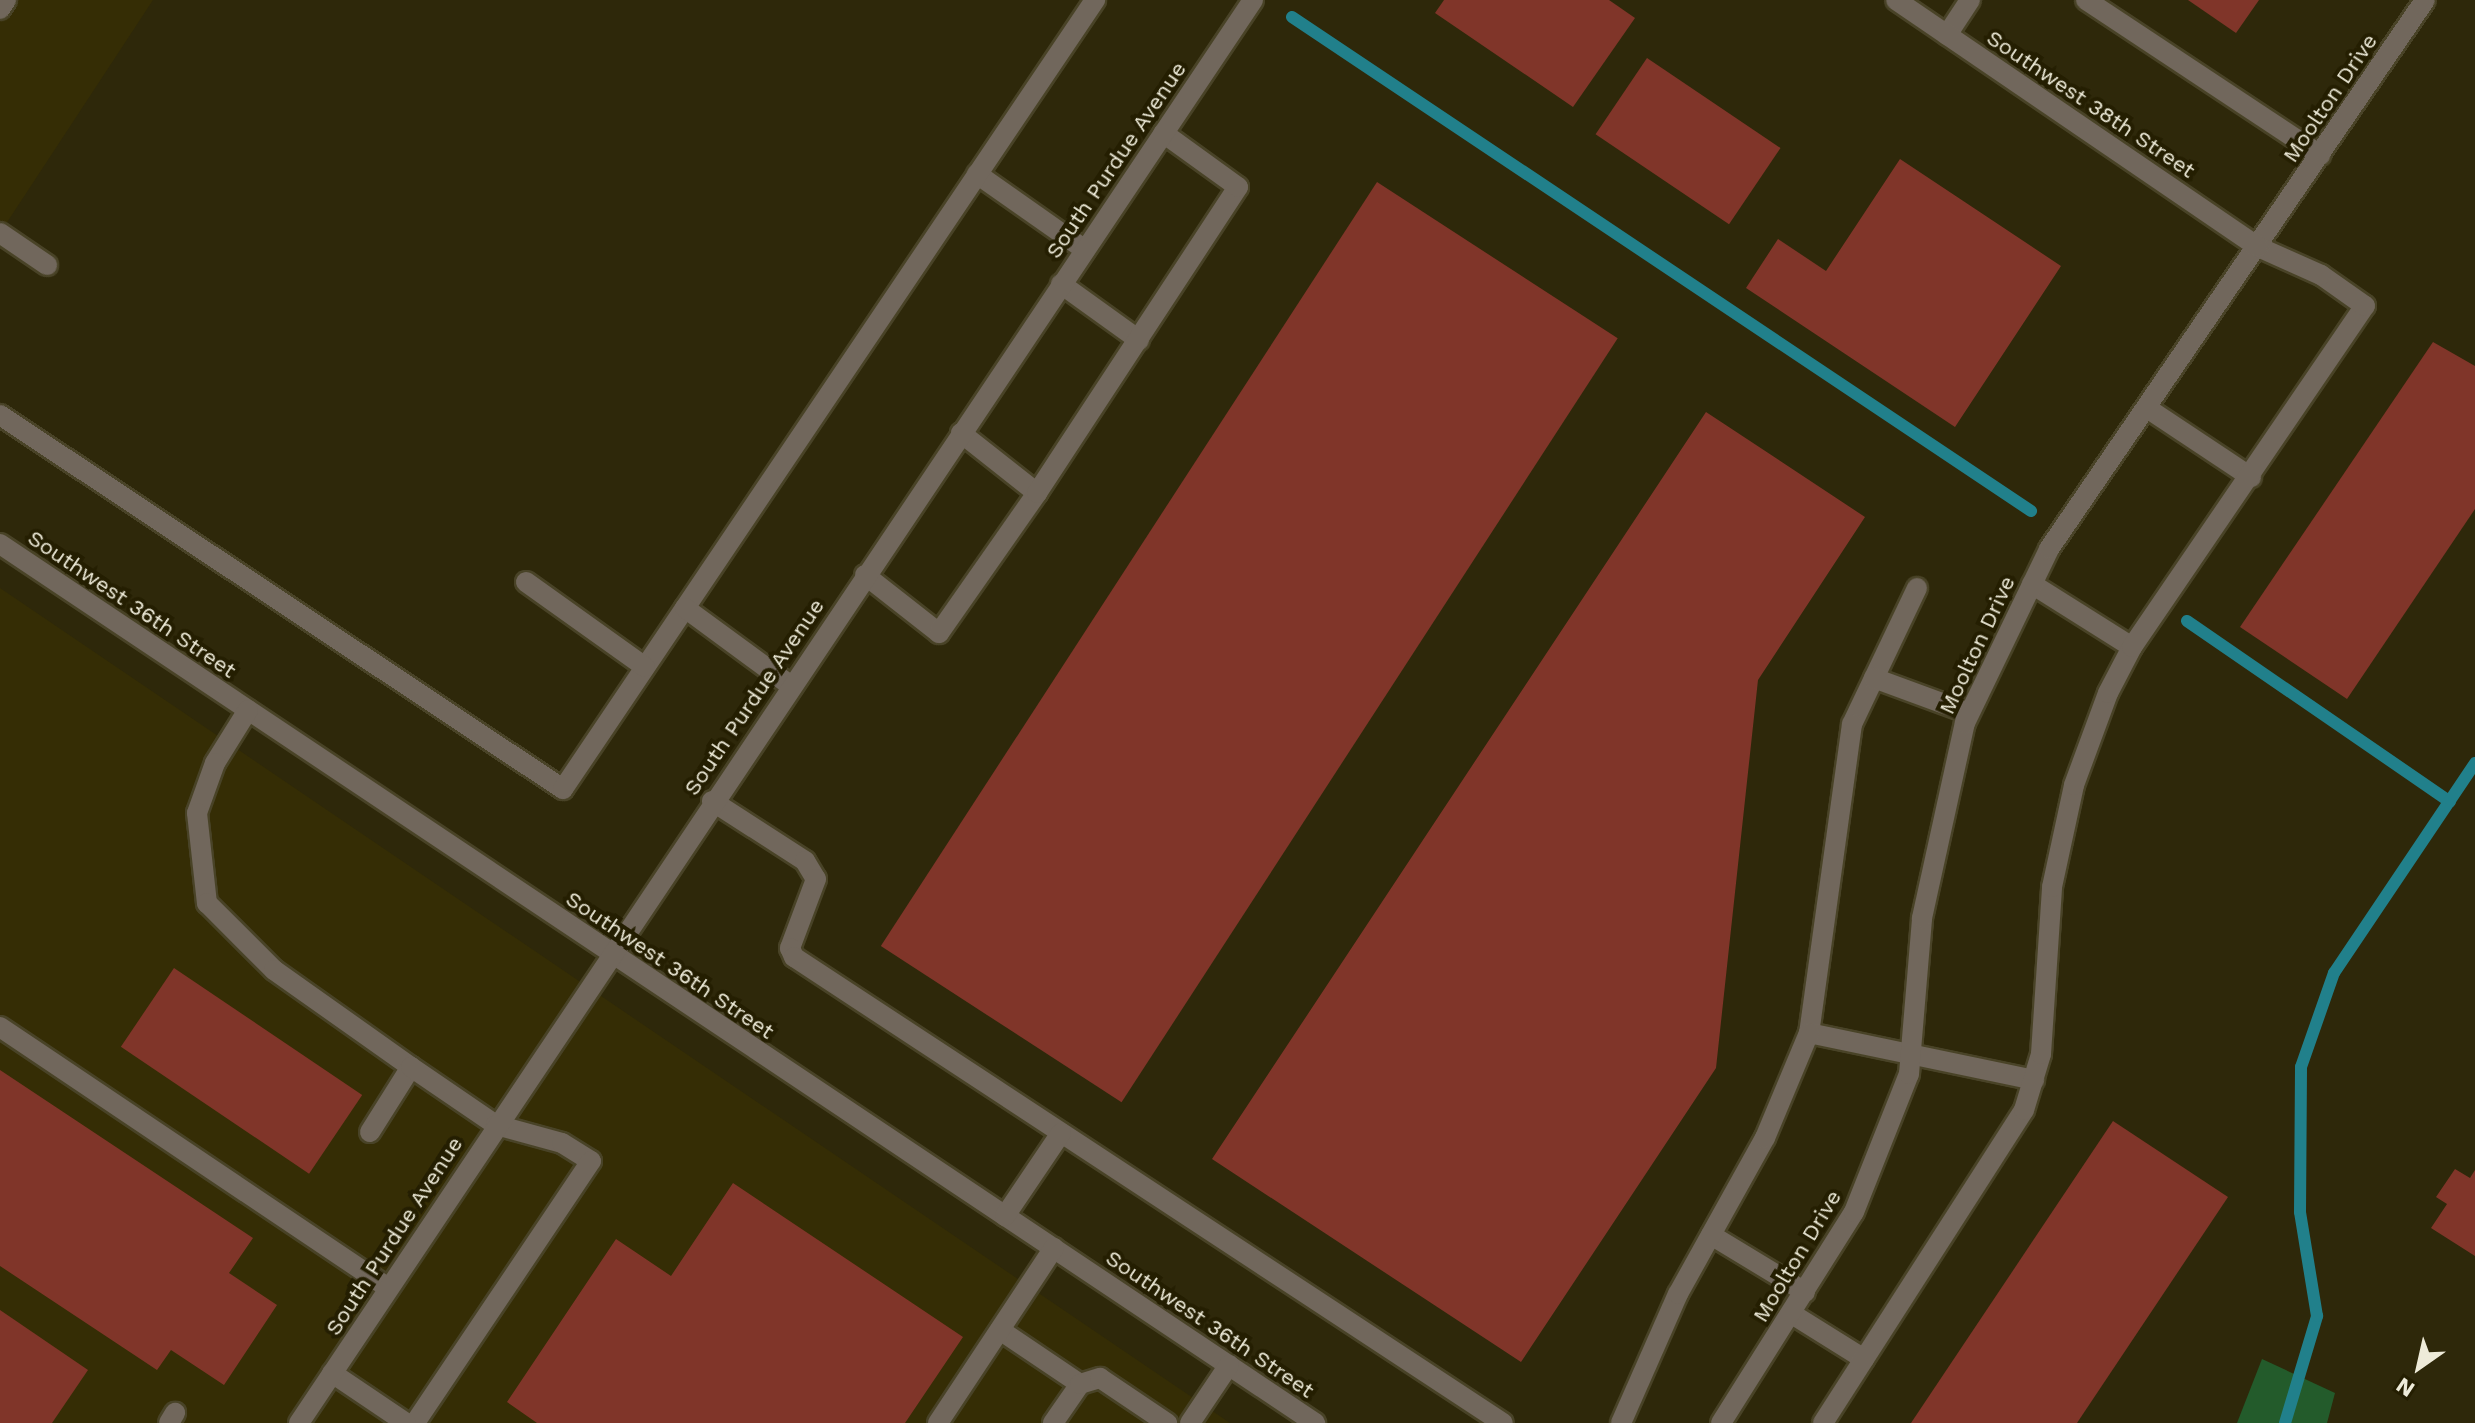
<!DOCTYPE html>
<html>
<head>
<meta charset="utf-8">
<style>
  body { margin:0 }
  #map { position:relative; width:2475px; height:1423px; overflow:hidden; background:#2e280a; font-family:"Work Sans",sans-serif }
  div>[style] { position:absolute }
  .built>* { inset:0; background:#352d05 }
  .green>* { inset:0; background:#235b2b }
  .stream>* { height:12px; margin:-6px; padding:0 6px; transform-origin:6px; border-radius:6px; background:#21808b }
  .building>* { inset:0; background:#803529; transform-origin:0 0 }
  .roads { filter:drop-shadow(2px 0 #494327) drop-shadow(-2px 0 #494327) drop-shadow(0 2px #494327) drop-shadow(0 -2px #494327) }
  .minor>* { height:20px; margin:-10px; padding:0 10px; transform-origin:10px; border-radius:10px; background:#71675c }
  span { translate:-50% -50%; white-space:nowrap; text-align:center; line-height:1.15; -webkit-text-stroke:8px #241e01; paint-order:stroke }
  .street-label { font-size:22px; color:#eeebd9 }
  .north { position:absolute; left:2379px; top:1327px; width:80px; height:80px; -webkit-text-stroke:6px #241e01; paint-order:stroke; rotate:214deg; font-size:22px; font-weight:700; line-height:32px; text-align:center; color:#eeebd9 }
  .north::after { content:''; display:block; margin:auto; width:28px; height:36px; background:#eeebd9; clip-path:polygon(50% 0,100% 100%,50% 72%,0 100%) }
</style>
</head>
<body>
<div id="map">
  <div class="built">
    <i style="clip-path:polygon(0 0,153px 0,0 233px)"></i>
    <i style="clip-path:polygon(0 588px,1230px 1423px,0 1423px)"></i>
  </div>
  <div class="green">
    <i style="clip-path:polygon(2262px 1359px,2335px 1393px,2327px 1423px,2237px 1423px)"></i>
  </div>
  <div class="stream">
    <i style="left:1292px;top:17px;width:889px;rotate:33.76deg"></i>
    <i style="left:2187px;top:621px;width:319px;rotate:34.5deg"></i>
    <i style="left:2285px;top:1423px;width:112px;rotate:-73.3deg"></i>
    <i style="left:2317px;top:1316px;width:105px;rotate:-99.3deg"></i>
    <i style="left:2300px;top:1212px;width:145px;rotate:-89.6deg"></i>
    <i style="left:2301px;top:1067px;width:100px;rotate:-70.7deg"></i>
    <i style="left:2334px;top:973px;width:253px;rotate:-56.1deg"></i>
  </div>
  <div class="building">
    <i style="clip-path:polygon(1444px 0,1609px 0,1635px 18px,1573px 107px,1435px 13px)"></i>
    <i style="clip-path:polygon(2188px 0,2259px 0,2236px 33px)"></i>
    <i style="left:1647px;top:58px;width:161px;height:92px;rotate:34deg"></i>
    <i style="clip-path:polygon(1900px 159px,2061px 266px,1955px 427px,1746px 288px,1778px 239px,1826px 271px)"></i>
    <i style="left:1377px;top:182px;width:287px;height:911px;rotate:33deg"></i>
    <i style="clip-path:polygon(2433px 342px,2475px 366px,2475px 509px,2347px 699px,2240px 627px)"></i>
    <i style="clip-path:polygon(1706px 412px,1865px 517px,1758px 680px,1716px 1068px,1521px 1362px,1212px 1159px)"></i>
    <i style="left:174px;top:968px;width:227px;height:95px;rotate:34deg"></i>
    <i style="clip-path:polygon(0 1070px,253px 1238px,229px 1273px,277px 1305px,224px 1385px,171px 1350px,157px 1370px,0 1266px)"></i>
    <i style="clip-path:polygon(2113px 1121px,2228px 1197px,2077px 1423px,1911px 1423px)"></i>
    <i style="clip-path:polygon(2455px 1169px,2470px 1178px,2475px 1170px,2475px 1256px,2431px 1228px,2447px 1204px,2436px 1197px)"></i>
    <i style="clip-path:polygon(733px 1183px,963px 1337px,905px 1423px,537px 1423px,507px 1402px,616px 1239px,671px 1276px)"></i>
    <i style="clip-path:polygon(0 1310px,88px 1370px,52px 1423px,0 1423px)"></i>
  </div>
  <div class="roads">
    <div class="minor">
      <i style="left:2086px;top:0;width:281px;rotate:33.5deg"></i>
      <i style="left:0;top:9px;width:11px;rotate:-56deg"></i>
      <i style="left:1947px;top:35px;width:42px;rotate:-56.7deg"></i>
      <i style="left:977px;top:174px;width:132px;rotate:35.1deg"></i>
      <i style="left:0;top:233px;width:57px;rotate:34.2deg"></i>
      <i style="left:1061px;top:284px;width:96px;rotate:35.7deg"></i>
      <i style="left:2147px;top:408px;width:125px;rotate:33.6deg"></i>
      <i style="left:0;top:415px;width:676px;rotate:33.6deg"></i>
      <i style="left:563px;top:789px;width:952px;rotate:-56.01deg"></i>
      <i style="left:961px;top:433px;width:97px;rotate:38.3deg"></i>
      <i style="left:0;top:544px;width:1582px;rotate:33.76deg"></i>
      <i style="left:865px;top:575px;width:94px;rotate:38.1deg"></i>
      <i style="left:939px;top:633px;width:171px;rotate:-55deg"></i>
      <i style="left:1037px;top:493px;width:366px;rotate:-56.7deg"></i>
      <i style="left:1238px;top:187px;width:92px;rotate:-144.2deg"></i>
      <i style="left:526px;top:582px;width:146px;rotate:35.5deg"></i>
      <i style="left:2032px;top:584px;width:118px;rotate:32.2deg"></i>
      <i style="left:1917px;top:588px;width:151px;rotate:115.5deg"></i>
      <i style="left:1852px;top:724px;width:312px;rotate:97.9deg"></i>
      <i style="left:1809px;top:1033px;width:230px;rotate:11.8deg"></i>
      <i style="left:685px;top:608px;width:132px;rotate:36.3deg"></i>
      <i style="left:1874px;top:678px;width:101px;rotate:20.2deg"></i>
      <i style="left:248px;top:710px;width:62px;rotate:121.9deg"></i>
      <i style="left:215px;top:763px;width:53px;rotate:109.8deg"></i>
      <i style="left:197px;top:813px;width:91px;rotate:83.7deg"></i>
      <i style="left:207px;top:903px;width:95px;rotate:45deg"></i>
      <i style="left:274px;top:970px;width:168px;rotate:35.3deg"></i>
      <i style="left:712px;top:801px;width:111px;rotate:32.8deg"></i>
      <i style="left:805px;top:861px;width:21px;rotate:59deg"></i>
      <i style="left:816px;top:879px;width:74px;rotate:110.6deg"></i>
      <i style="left:790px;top:948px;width:10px;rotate:66deg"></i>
      <i style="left:794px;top:957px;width:848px;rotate:33.32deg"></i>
      <i style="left:0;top:1027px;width:468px;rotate:33.9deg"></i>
      <i style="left:370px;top:1132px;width:77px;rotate:-57.8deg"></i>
      <i style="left:411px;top:1067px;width:103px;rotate:34.3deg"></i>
      <i style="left:496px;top:1125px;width:68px;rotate:15.3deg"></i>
      <i style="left:562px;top:1143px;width:34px;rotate:32deg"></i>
      <i style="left:591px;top:1161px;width:316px;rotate:123.9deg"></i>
      <i style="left:1005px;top:1216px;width:100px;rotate:-56deg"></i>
      <i style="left:1711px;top:1235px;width:110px;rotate:31.2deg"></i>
      <i style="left:1792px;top:1314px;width:85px;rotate:32deg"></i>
      <i style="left:1000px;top:1330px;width:97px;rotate:34deg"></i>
      <i style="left:332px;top:1373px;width:89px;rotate:34deg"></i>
      <i style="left:169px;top:1423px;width:12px;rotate:-59deg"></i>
      <i style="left:299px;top:1423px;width:1713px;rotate:-56.16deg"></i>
      <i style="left:938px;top:1423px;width:210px;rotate:-56.5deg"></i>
      <i style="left:1053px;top:1423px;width:47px;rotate:-55.3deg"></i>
      <i style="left:1080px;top:1384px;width:21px;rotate:-17deg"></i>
      <i style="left:1100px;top:1378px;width:81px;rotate:33.9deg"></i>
      <i style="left:1190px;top:1423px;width:70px;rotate:-56.1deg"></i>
      <i style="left:1621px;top:1423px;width:141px;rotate:-66.2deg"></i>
      <i style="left:1678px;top:1294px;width:179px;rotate:-60.9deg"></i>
      <i style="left:1765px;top:1138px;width:114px;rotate:-67.3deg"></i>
      <i style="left:1721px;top:1423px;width:249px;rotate:-57.8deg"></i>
      <i style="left:1854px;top:1212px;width:149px;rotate:-68.3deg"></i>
      <i style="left:1909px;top:1074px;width:157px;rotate:-85.2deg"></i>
      <i style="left:1922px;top:918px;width:200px;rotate:-77.6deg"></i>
      <i style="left:1965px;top:723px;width:193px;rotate:-64.2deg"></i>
      <i style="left:2049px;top:549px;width:665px;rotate:-55.59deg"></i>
      <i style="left:1823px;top:1423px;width:372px;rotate:-57.3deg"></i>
      <i style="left:2024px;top:1110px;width:59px;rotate:-73.1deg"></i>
      <i style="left:2041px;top:1054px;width:167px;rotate:-86.2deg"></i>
      <i style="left:2052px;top:887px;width:104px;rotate:-77.8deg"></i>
      <i style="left:2074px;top:785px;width:98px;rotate:-69.7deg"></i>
      <i style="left:2108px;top:693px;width:52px;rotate:-62.4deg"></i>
      <i style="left:2132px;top:647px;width:413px;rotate:-55.7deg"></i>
      <i style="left:2365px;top:306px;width:54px;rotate:-144.8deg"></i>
      <i style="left:2321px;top:275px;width:69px;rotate:-156deg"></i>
      <i style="left:2258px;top:247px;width:438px;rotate:-145.7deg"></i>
    </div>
  </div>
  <div class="street-label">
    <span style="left:2330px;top:98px;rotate:-56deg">Moolton Drive</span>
    <span style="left:2091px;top:104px;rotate:34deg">Southwest 38th Street</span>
    <span style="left:1116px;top:160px;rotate:-56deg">South Purdue Avenue</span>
    <span style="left:132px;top:604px;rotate:34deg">Southwest 36th Street</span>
    <span style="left:1977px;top:645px;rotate:-65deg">Moolton Drive</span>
    <span style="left:754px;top:697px;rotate:-56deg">South Purdue Avenue</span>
    <span style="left:670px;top:965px;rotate:34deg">Southwest 36th Street</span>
    <span style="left:394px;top:1236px;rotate:-57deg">South Purdue Avenue</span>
    <span style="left:1797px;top:1256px;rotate:-59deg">Moolton Drive</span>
    <span style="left:1210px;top:1324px;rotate:34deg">Southwest 36th Street</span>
  </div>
  <div class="north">N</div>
</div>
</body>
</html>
